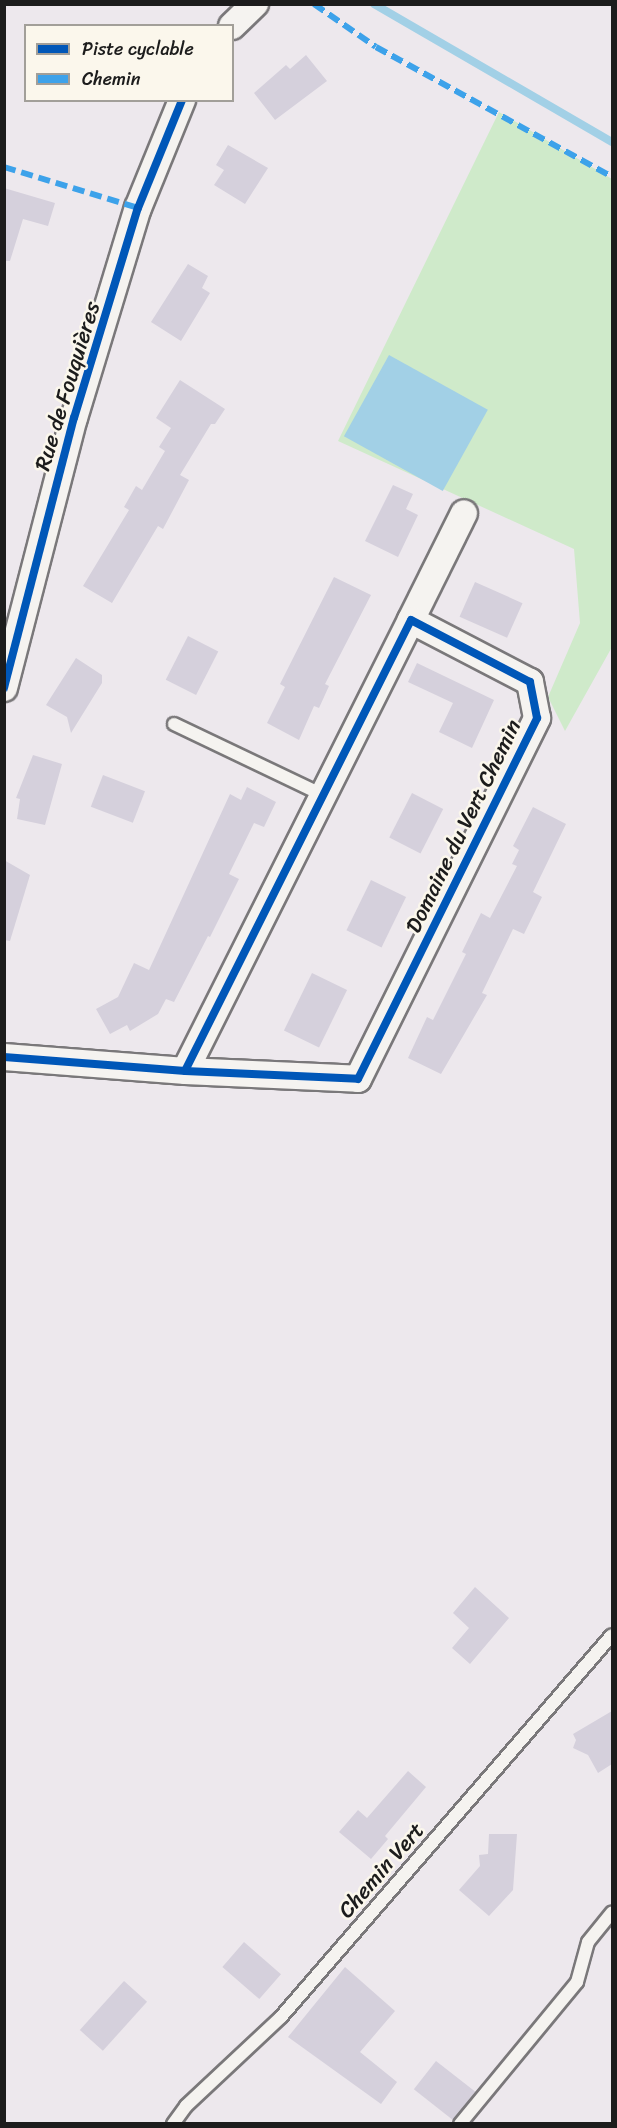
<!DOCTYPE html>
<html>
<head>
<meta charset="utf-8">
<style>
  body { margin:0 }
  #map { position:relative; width:617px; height:2128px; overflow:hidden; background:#ede8ed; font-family:Sriracha,sans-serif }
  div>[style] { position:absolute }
  .green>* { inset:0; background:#cfeaca }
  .water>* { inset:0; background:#a2d0e6; transform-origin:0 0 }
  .stream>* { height:8px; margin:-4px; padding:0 4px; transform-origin:4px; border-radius:4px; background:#a2d0e6 }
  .building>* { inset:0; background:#d5d0dc; transform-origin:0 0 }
  .roads { filter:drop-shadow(2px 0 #7a787a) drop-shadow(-2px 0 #7a787a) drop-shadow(0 2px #7a787a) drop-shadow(0 -2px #7a787a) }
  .service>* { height:12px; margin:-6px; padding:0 6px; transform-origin:6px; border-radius:6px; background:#f5f3f0 }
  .minor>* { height:26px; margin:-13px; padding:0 13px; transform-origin:13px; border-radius:13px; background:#f5f3f0 }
  .quiet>* { height:6px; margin-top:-3px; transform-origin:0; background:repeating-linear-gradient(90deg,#3da2ea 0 12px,transparent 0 18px) }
  .cycleway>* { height:8px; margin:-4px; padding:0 4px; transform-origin:4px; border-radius:4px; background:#0057b8 }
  span { translate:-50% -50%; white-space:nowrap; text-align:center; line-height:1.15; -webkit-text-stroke:5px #fbf7ec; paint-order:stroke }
  .street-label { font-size:22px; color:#1c1c1c }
  .frame { position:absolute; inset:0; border:6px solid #1c1c1c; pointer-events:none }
  .legend { position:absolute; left:24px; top:24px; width:210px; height:78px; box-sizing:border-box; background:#fbf7ec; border:2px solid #a29f99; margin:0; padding:8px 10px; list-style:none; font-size:18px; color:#1c1c1c }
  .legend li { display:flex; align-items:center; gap:12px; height:30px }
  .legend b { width:30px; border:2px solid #a29f99 }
</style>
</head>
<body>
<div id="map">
  <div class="green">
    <i style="clip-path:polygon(499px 112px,612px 179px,612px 647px,565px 731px,548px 697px,580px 623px,574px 549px,338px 441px)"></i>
  </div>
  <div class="water">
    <i style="left:389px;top:355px;width:113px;height:93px;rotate:29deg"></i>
  </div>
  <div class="stream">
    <i style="left:374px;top:4px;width:275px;rotate:30.1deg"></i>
  </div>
  <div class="building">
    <i style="clip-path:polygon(306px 55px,327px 81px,275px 120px,254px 93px,286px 65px,290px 69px)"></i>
    <i style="clip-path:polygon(228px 145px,268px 168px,245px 204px,214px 185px,224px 170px,216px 165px)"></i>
    <i style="clip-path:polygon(4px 188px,55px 203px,48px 226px,23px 219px,10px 261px,4px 261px)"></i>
    <i style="clip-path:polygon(188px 264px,208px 276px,202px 288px,210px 293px,181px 341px,151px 322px)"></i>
    <i style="clip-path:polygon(180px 380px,225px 409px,215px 424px,211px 424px,180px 475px,189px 480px,163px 529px,158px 526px,112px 603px,83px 586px,129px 510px,124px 507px,136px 486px,142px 490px,165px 451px,159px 447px,171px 428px,156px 418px)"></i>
    <i style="clip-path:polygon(393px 485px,413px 494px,406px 509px,418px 515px,398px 557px,365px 541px)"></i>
    <i style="clip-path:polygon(334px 577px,371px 595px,325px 684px,329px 686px,319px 708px,314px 706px,299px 740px,267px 723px,285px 687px,280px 684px)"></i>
    <i style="left:475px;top:582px;width:52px;height:38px;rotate:24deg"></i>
    <i style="left:188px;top:636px;width:34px;height:49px;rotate:27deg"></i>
    <i style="clip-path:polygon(76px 658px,102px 675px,102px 683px,71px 733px,67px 717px,46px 705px)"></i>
    <i style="clip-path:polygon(417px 663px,494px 700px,472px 748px,439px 732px,453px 703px,408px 682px)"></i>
    <i style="clip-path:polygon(33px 755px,62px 764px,45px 825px,17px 819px,20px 799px,16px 798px)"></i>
    <i style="left:103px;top:775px;width:45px;height:34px;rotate:21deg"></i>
    <i style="clip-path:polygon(247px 787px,276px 802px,264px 827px,254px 823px,229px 874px,239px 879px,210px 937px,208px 936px,174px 1002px,166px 999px,158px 1014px,130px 1031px,127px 1025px,110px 1034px,96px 1009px,118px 997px,134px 963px,149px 970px,230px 794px,241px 800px)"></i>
    <i style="left:412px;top:793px;width:35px;height:50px;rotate:27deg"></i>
    <i style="clip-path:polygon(533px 807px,566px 824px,533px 892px,542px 897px,524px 934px,513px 929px,482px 993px,487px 995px,441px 1074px,408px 1058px,427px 1017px,433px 1020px,466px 954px,462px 952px,481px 913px,490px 918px,517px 866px,512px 864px,519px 850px,513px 846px)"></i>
    <i style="clip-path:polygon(4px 860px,30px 875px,10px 941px,4px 940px)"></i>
    <i style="left:371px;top:880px;width:39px;height:56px;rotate:26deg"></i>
    <i style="left:312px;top:973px;width:39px;height:64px;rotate:26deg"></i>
    <i style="clip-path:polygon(475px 1587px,509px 1618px,470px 1664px,452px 1648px,469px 1628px,453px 1613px)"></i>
    <i style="clip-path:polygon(612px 1711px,612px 1764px,598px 1773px,588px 1755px,573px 1748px,576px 1740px,573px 1734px)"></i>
    <i style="clip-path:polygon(408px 1771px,426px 1787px,385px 1836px,388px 1839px,371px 1859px,339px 1832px,358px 1810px,367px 1818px)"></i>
    <i style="clip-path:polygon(489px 1834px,517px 1834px,513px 1890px,489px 1916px,459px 1890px,480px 1866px,479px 1855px,488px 1854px)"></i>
    <i style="left:244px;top:1942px;width:49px;height:33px;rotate:41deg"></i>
    <i style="clip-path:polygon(345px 1967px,395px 2011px,360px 2052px,397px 2082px,381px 2104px,288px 2037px)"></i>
    <i style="left:124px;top:1981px;width:31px;height:66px;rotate:42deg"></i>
    <i style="left:436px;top:2061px;width:50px;height:36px;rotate:38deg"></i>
  </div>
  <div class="roads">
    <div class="service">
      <i style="left:174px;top:724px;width:167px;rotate:25.5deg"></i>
      <i style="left:173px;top:2124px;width:22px;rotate:-54deg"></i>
      <i style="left:186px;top:2106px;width:130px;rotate:-43.1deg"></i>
      <i style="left:281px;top:2017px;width:505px;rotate:-49.09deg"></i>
      <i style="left:460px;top:2124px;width:184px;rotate:-50.5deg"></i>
      <i style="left:577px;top:1982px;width:41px;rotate:-74.6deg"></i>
      <i style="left:588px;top:1942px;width:38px;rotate:-51deg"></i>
    </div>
    <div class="minor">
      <i style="left:232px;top:26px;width:32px;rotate:-44deg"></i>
      <i style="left:411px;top:620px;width:119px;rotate:-63.6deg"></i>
      <i style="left:4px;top:688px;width:279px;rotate:-75.5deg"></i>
      <i style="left:74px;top:418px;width:220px;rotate:-73.1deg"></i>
      <i style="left:138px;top:208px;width:117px;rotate:-67.8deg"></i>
      <i style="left:4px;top:1057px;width:182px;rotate:4.4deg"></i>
      <i style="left:185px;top:1071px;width:173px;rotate:2.6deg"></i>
      <i style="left:358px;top:1079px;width:403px;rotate:-63.6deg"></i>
      <i style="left:537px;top:718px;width:37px;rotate:-101deg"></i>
      <i style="left:530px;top:682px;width:134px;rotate:-152.5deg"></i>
      <i style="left:411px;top:620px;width:504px;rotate:116.62deg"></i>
    </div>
  </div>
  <div class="quiet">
    <i style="left:314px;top:4px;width:75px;rotate:34.7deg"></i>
    <i style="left:376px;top:47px;width:269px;rotate:28.8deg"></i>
    <i style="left:4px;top:167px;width:140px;rotate:17deg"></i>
  </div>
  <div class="cycleway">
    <i style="left:4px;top:688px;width:279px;rotate:-75.5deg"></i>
    <i style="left:74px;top:418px;width:220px;rotate:-73.1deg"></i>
    <i style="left:138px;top:208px;width:117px;rotate:-67.8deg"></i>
    <i style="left:4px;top:1057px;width:182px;rotate:4.4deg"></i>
    <i style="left:185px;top:1071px;width:173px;rotate:2.6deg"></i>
    <i style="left:358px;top:1079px;width:403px;rotate:-63.6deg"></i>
    <i style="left:537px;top:718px;width:37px;rotate:-101deg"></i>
    <i style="left:530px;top:682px;width:134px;rotate:-152.5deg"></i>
    <i style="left:411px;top:620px;width:504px;rotate:116.62deg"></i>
  </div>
  <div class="street-label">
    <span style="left:67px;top:386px;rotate:-73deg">Rue de Fouquières</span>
    <span style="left:463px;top:826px;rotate:-64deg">Domaine du Vert Chemin</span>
    <span style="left:381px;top:1870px;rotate:-49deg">Chemin Vert</span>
  </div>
  <div class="frame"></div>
  <ul class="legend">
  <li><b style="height:8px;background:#0057b8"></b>Piste cyclable</li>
  <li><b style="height:8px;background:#3da2ea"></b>Chemin</li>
  </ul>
</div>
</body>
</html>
